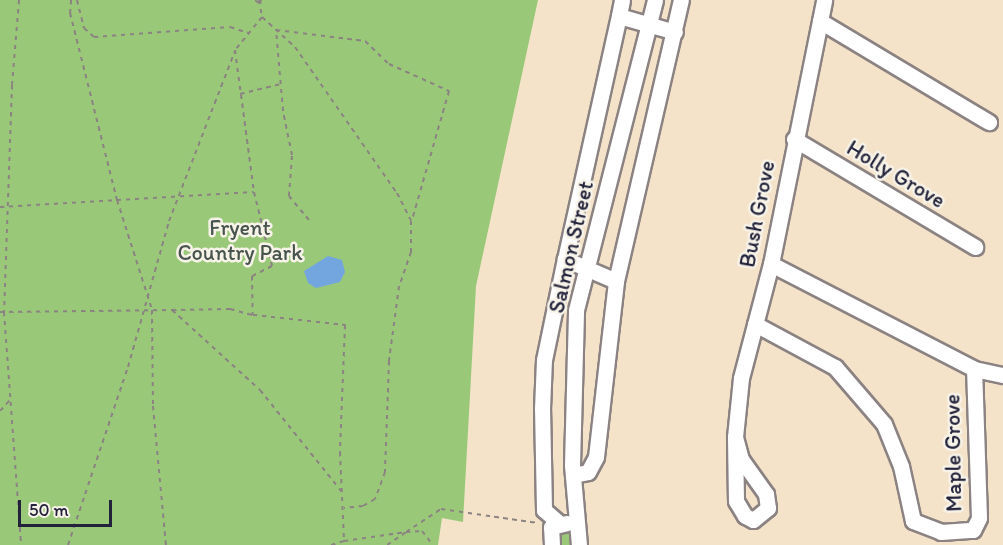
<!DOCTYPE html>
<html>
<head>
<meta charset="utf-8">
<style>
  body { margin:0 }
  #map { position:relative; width:1003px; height:545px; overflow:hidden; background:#f4e2c9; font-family:Itim,sans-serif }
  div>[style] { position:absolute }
  .green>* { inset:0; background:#99c978 }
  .water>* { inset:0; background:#73a5df }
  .path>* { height:2px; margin-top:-1px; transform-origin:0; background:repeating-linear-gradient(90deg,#8b8282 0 4.5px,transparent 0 9px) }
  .roads { filter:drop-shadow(2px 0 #8b8282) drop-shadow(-2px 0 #8b8282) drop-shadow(0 2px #8b8282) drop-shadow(0 -2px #8b8282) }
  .minor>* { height:15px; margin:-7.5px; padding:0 7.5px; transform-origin:7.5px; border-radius:7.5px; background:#fff }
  span { translate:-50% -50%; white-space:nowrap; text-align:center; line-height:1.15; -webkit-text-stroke:5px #f7f3e8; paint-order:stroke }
  .street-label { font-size:22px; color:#22223b }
  .park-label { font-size:22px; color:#46544d }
  .scale { position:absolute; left:18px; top:500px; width:94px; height:27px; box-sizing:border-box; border:3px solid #22223b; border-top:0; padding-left:8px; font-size:18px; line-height:21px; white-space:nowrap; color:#22223b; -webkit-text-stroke:4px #f7f3e8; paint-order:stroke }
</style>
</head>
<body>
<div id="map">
  <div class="green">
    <i style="clip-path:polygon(0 0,538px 0,476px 286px,463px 522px,442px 518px,438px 545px,0 545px)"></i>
    <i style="clip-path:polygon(558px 530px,569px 530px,573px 545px,559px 545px)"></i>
  </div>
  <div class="water">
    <i style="clip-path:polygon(328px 256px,342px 260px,345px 272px,340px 282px,316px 288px,308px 283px,304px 271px)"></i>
  </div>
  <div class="path">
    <i style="left:19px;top:0;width:85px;rotate:94.7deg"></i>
    <i style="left:12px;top:85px;width:227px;rotate:92deg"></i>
    <i style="left:4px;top:312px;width:234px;rotate:85.8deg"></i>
    <i style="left:71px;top:0;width:13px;rotate:94deg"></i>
    <i style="left:70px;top:13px;width:193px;rotate:75.9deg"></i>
    <i style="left:117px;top:200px;width:115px;rotate:72.3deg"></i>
    <i style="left:152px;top:310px;width:96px;rotate:89.4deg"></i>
    <i style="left:153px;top:406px;width:140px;rotate:84.7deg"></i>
    <i style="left:77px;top:0;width:29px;rotate:76deg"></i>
    <i style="left:84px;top:28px;width:13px;rotate:42deg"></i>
    <i style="left:94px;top:37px;width:136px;rotate:-4.2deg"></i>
    <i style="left:230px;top:27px;width:20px;rotate:18deg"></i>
    <i style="left:255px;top:0;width:6px;rotate:39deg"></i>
    <i style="left:260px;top:4px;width:4px;rotate:-76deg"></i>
    <i style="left:259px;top:0;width:17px;rotate:80deg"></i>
    <i style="left:262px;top:17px;width:43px;rotate:129.3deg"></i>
    <i style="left:235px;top:50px;width:143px;rotate:82.4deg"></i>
    <i style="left:254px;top:192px;width:76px;rotate:76.3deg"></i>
    <i style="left:272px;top:266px;width:22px;rotate:153deg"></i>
    <i style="left:252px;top:276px;width:39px;rotate:89deg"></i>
    <i style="left:253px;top:315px;width:93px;rotate:6.2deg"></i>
    <i style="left:345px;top:325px;width:127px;rotate:92.3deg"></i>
    <i style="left:340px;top:452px;width:89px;rotate:87.4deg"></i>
    <i style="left:344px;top:541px;width:63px;rotate:-8.3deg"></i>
    <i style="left:406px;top:532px;width:42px;rotate:-33.3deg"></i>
    <i style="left:441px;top:509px;width:98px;rotate:8.2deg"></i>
    <i style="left:262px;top:17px;width:45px;rotate:42.3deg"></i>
    <i style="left:295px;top:47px;width:178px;rotate:55.1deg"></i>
    <i style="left:397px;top:193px;width:31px;rotate:63deg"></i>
    <i style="left:411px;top:221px;width:31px;rotate:90deg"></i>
    <i style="left:411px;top:252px;width:36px;rotate:109deg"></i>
    <i style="left:399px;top:286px;width:76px;rotate:97.6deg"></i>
    <i style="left:389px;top:361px;width:111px;rotate:92.1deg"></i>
    <i style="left:385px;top:472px;width:29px;rotate:110deg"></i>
    <i style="left:375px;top:499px;width:14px;rotate:150deg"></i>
    <i style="left:363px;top:506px;width:19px;rotate:174deg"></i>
    <i style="left:240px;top:94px;width:42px;rotate:-13.7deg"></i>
    <i style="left:0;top:207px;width:254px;rotate:-3.4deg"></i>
    <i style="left:309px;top:220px;width:31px;rotate:-130deg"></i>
    <i style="left:289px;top:196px;width:41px;rotate:-85.8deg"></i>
    <i style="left:292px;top:155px;width:45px;rotate:-101.6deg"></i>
    <i style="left:283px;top:111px;width:81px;rotate:-94.9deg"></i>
    <i style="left:276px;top:30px;width:90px;rotate:7deg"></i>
    <i style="left:365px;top:41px;width:33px;rotate:44deg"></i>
    <i style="left:389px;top:64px;width:66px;rotate:24.2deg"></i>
    <i style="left:449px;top:91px;width:134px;rotate:106deg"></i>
    <i style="left:172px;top:310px;width:58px;rotate:-1deg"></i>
    <i style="left:230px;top:309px;width:23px;rotate:15deg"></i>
    <i style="left:0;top:312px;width:172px;rotate:-0.7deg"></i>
    <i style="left:172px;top:310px;width:119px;rotate:42.3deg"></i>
    <i style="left:260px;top:390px;width:131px;rotate:51.2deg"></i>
    <i style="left:0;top:411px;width:15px;rotate:-48deg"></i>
    <i style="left:68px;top:545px;width:188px;rotate:-71.4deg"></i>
    <i style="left:128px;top:367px;width:152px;rotate:-74.3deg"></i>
    <i style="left:169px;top:221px;width:182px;rotate:-68.8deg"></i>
    <i style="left:331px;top:545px;width:14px;rotate:-17deg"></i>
    <i style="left:387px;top:545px;width:23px;rotate:-34deg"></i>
    <i style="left:406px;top:532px;width:16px;rotate:-4deg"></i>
    <i style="left:422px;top:531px;width:18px;rotate:52deg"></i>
  </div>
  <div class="roads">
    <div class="minor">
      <i style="left:622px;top:0;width:16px;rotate:101deg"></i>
      <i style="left:619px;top:16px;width:58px;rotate:15.9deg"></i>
      <i style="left:820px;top:21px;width:197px;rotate:30.9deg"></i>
      <i style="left:794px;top:139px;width:211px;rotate:30.8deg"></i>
      <i style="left:771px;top:264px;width:229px;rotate:27.3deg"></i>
      <i style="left:974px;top:369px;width:30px;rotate:12deg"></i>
      <i style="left:616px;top:281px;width:56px;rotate:-156.7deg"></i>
      <i style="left:565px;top:259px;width:249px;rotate:-77.5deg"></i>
      <i style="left:755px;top:324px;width:91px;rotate:28.3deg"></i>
      <i style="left:835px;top:367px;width:75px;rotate:49.3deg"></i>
      <i style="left:884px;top:424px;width:45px;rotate:68deg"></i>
      <i style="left:901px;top:466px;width:56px;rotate:77.7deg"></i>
      <i style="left:913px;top:521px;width:30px;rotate:21deg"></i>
      <i style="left:941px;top:532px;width:32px;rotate:-4deg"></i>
      <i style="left:973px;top:530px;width:13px;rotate:-63deg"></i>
      <i style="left:979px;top:518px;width:149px;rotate:-91.9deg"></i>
      <i style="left:735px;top:437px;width:23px;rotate:75deg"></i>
      <i style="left:741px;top:459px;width:43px;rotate:54.5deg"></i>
      <i style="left:766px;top:494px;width:14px;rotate:82deg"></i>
      <i style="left:768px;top:508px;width:19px;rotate:141deg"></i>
      <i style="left:753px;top:520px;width:9px;rotate:-153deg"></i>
      <i style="left:745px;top:516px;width:17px;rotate:-121deg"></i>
      <i style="left:736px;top:501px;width:64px;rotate:-90.9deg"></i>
      <i style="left:735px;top:437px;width:59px;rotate:-84.2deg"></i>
      <i style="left:741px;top:378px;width:118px;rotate:-75.3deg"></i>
      <i style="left:771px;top:264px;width:269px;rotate:-78.6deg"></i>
      <i style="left:573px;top:475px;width:15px;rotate:-11deg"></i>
      <i style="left:588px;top:472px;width:17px;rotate:-62deg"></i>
      <i style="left:596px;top:457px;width:177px;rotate:-83.5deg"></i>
      <i style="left:616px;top:281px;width:288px;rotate:-77deg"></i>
      <i style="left:559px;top:523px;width:20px;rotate:-139deg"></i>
      <i style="left:544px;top:510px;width:101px;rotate:-91.1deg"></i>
      <i style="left:542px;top:409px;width:49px;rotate:-87.7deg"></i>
      <i style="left:544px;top:360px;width:103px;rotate:-78.3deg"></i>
      <i style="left:552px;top:545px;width:18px;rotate:-93deg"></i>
      <i style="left:551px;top:527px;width:16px;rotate:-14deg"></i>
      <i style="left:579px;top:545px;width:80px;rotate:-95deg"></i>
      <i style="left:572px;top:465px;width:155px;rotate:-88.5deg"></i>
      <i style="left:576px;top:310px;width:320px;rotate:-75.7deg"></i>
    </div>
  </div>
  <div class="street-label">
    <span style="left:896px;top:174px;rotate:31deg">Holly Grove</span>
    <span style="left:757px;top:214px;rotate:-79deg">Bush Grove</span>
    <span style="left:571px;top:247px;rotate:-77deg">Salmon Street</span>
    <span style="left:953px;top:453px;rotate:-91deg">Maple Grove</span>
  </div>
  <div class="park-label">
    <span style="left:240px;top:240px">Fryent<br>Country Park</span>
  </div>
  <div class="scale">50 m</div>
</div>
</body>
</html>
